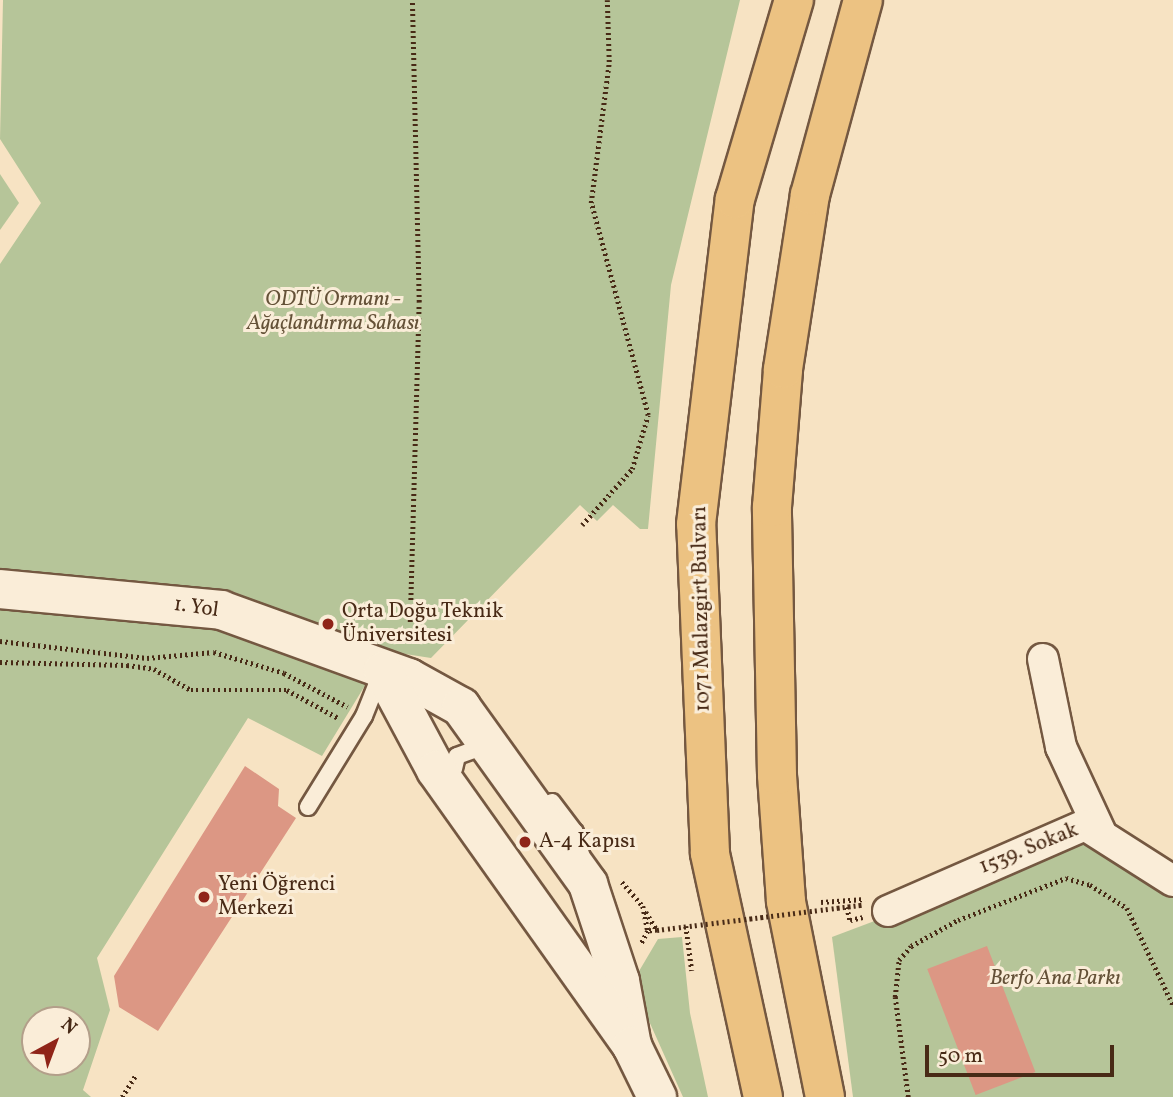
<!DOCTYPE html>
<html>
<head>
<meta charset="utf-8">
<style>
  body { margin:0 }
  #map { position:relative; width:1173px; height:1097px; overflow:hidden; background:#f7e3c3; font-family:Vollkorn,serif }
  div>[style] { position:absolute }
  .green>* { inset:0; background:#b6c599 }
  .building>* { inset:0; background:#dc9784; transform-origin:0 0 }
  .path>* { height:4.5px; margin-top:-2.25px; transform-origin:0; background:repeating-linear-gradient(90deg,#482a16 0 2px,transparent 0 5.5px) }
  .roads { filter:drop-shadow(2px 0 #745841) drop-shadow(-2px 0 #745841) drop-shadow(0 2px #745841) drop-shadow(0 -2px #745841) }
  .lane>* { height:16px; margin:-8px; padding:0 8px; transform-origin:8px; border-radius:8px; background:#faedd8 }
  .street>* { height:30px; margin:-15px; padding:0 15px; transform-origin:15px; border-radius:15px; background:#faedd8 }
  .secondary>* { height:38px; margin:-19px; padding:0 19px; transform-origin:19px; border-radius:19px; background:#faedd8 }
  .primary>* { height:38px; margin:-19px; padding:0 19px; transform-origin:19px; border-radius:19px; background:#ecc282 }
  .path-bridge>* { height:4.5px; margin-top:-2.25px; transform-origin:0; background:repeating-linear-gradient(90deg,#482a16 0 2px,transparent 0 5.5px) }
  .dots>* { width:19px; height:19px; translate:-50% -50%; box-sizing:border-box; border:4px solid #faedd8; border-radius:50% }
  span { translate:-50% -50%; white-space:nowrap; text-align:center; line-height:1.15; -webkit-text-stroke:6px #faedd8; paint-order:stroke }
  .park-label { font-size:21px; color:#645137; font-style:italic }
  .street-label { font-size:21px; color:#482a16 }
  .poi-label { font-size:21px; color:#482a16 }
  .left { translate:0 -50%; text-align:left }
  .north { position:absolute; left:21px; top:1006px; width:70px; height:70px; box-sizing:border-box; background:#faedd8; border:2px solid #b39f8a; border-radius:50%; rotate:41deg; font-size:19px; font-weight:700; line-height:28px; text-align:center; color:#482a16 }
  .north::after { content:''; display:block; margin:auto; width:24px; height:32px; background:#8f2418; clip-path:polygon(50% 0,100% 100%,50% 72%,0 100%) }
  .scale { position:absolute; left:925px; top:1045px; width:189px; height:32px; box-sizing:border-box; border:4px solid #482a16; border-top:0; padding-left:9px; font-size:21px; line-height:24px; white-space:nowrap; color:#482a16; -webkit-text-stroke:5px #faedd8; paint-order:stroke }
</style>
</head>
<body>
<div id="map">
  <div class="green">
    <i style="clip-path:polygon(evenodd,3px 0,740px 0,671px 285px,648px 529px,640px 529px,613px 505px,597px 521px,580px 505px,431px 658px,386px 651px,322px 756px,248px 718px,97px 958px,110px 1010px,83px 1090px,91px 1097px,0 1097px,0 264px,41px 203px,0 139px,3px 0,35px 1020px,77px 1020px,77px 1062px,35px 1062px,35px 1020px)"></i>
    <i style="clip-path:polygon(0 174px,19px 203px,0 230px)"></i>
    <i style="clip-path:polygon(1087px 841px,1173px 896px,1173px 1097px,853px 1097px,832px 937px)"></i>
    <i style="clip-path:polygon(682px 937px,690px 1013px,708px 1097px,683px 1097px,632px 983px,658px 939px)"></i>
  </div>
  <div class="building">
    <i style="clip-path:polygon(245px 766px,279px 789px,278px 806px,296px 818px,158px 1031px,119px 1007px,114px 976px)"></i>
    <i style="left:987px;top:946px;width:135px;height:64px;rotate:69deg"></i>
  </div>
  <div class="path">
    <i style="left:582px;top:525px;width:75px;rotate:-48.2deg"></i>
    <i style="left:632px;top:469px;width:56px;rotate:-73.5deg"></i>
    <i style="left:648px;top:415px;width:220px;rotate:-105deg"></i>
    <i style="left:591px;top:203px;width:142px;rotate:-82.7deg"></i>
    <i style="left:609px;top:62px;width:62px;rotate:-91.8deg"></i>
    <i style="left:410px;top:622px;width:320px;rotate:-88.4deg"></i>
    <i style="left:419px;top:302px;width:302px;rotate:-91.3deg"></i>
    <i style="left:0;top:641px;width:148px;rotate:6.6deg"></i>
    <i style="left:147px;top:658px;width:67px;rotate:-5.1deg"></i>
    <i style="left:214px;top:652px;width:73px;rotate:16.7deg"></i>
    <i style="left:284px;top:673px;width:72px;rotate:28deg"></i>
    <i style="left:0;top:662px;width:127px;rotate:1.4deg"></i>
    <i style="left:127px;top:665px;width:27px;rotate:8deg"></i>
    <i style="left:154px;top:669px;width:43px;rotate:29.6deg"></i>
    <i style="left:191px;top:690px;width:96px"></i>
    <i style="left:287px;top:690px;width:60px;rotate:28.7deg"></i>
    <i style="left:622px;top:882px;width:32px;rotate:49deg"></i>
    <i style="left:643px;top:906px;width:25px;rotate:79deg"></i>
    <i style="left:648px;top:931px;width:15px;rotate:118deg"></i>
    <i style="left:821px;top:902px;width:44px;rotate:-3.9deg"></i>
    <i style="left:847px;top:907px;width:13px;rotate:77deg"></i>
    <i style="left:850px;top:920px;width:13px;rotate:-13deg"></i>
    <i style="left:646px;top:912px;width:21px;rotate:59deg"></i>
    <i style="left:657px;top:930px;width:9px;rotate:174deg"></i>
    <i style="left:686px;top:926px;width:45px;rotate:82.4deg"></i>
    <i style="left:122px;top:1097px;width:26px;rotate:-58deg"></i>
    <i style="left:908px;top:1097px;width:101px;rotate:-97.4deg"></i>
    <i style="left:895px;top:997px;width:37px;rotate:-84deg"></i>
    <i style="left:899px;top:960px;width:18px;rotate:-49deg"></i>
    <i style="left:911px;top:946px;width:54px;rotate:-29deg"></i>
    <i style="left:958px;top:920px;width:116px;rotate:-21.3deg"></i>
    <i style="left:1066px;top:878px;width:25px;rotate:16deg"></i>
    <i style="left:1090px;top:885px;width:44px;rotate:31.9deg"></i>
    <i style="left:1127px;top:908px;width:107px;rotate:64.6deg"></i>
  </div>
  <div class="roads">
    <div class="lane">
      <i style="left:454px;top:769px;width:13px;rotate:-77deg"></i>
      <i style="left:457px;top:756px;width:23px;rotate:-20deg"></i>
      <i style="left:552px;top:802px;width:38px;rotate:53deg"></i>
      <i style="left:575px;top:832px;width:24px;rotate:75deg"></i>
      <i style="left:308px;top:807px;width:107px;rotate:-58.4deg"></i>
      <i style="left:364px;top:716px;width:43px;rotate:-68.2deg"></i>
    </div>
    <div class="street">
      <i style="left:1043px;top:659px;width:90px;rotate:78.4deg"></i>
      <i style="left:1061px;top:747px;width:93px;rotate:65.1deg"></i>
      <i style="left:888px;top:911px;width:215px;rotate:-23.6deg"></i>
      <i style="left:1085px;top:825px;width:104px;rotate:32.5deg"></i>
    </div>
    <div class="secondary">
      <i style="left:0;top:589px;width:222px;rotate:5.4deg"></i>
      <i style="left:221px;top:610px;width:200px;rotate:19.9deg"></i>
      <i style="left:409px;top:678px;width:60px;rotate:29.1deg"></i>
      <i style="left:461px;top:707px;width:218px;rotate:54.3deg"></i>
      <i style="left:588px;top:884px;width:102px;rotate:71.7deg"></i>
      <i style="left:620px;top:981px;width:66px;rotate:79.5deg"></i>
      <i style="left:383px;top:671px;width:112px;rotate:61.8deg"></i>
      <i style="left:436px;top:770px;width:339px;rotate:54.6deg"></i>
      <i style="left:632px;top:1046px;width:57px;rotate:63.9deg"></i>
    </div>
    <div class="primary">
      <i style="left:763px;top:1097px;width:250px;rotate:-102.3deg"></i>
      <i style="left:710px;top:853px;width:329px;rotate:-92.4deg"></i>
      <i style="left:696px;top:524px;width:327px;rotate:-83.2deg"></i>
      <i style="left:735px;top:199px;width:208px;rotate:-73.5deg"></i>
      <i style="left:825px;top:1097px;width:200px;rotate:-101.3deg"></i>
      <i style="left:786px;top:901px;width:126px;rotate:-94.1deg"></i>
      <i style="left:777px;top:775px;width:268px;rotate:-91.1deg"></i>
      <i style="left:772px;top:507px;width:138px;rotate:-85.4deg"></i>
      <i style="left:783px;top:369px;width:176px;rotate:-81.2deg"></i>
      <i style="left:810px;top:195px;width:202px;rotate:-74.8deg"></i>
    </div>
  </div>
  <div class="path-bridge">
    <i style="left:657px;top:930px;width:207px;rotate:-7deg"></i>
  </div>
  <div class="dots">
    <i style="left:328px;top:624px;background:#8f2418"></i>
    <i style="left:525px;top:842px;background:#8f2418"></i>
    <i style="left:204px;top:897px;background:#8f2418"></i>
  </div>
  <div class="park-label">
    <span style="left:333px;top:312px">ODTÜ Ormanı -<br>Ağaçlandırma Sahası</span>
    <span style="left:1055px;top:979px">Berfo Ana Parkı</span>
  </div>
  <div class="street-label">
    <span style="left:196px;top:608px;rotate:8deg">1. Yol</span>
    <span style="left:702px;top:609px;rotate:-91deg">1071 Malazgirt Bulvarı</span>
    <span style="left:1029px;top:849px;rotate:-22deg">1539. Sokak</span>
  </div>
  <div class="poi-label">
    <span class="left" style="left:342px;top:624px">Orta Doğu Teknik<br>Üniversitesi</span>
    <span class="left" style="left:539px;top:842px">A-4 Kapısı</span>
    <span class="left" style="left:218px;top:897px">Yeni Öğrenci<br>Merkezi</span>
  </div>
  <div class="north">N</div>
  <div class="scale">50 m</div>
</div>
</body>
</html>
